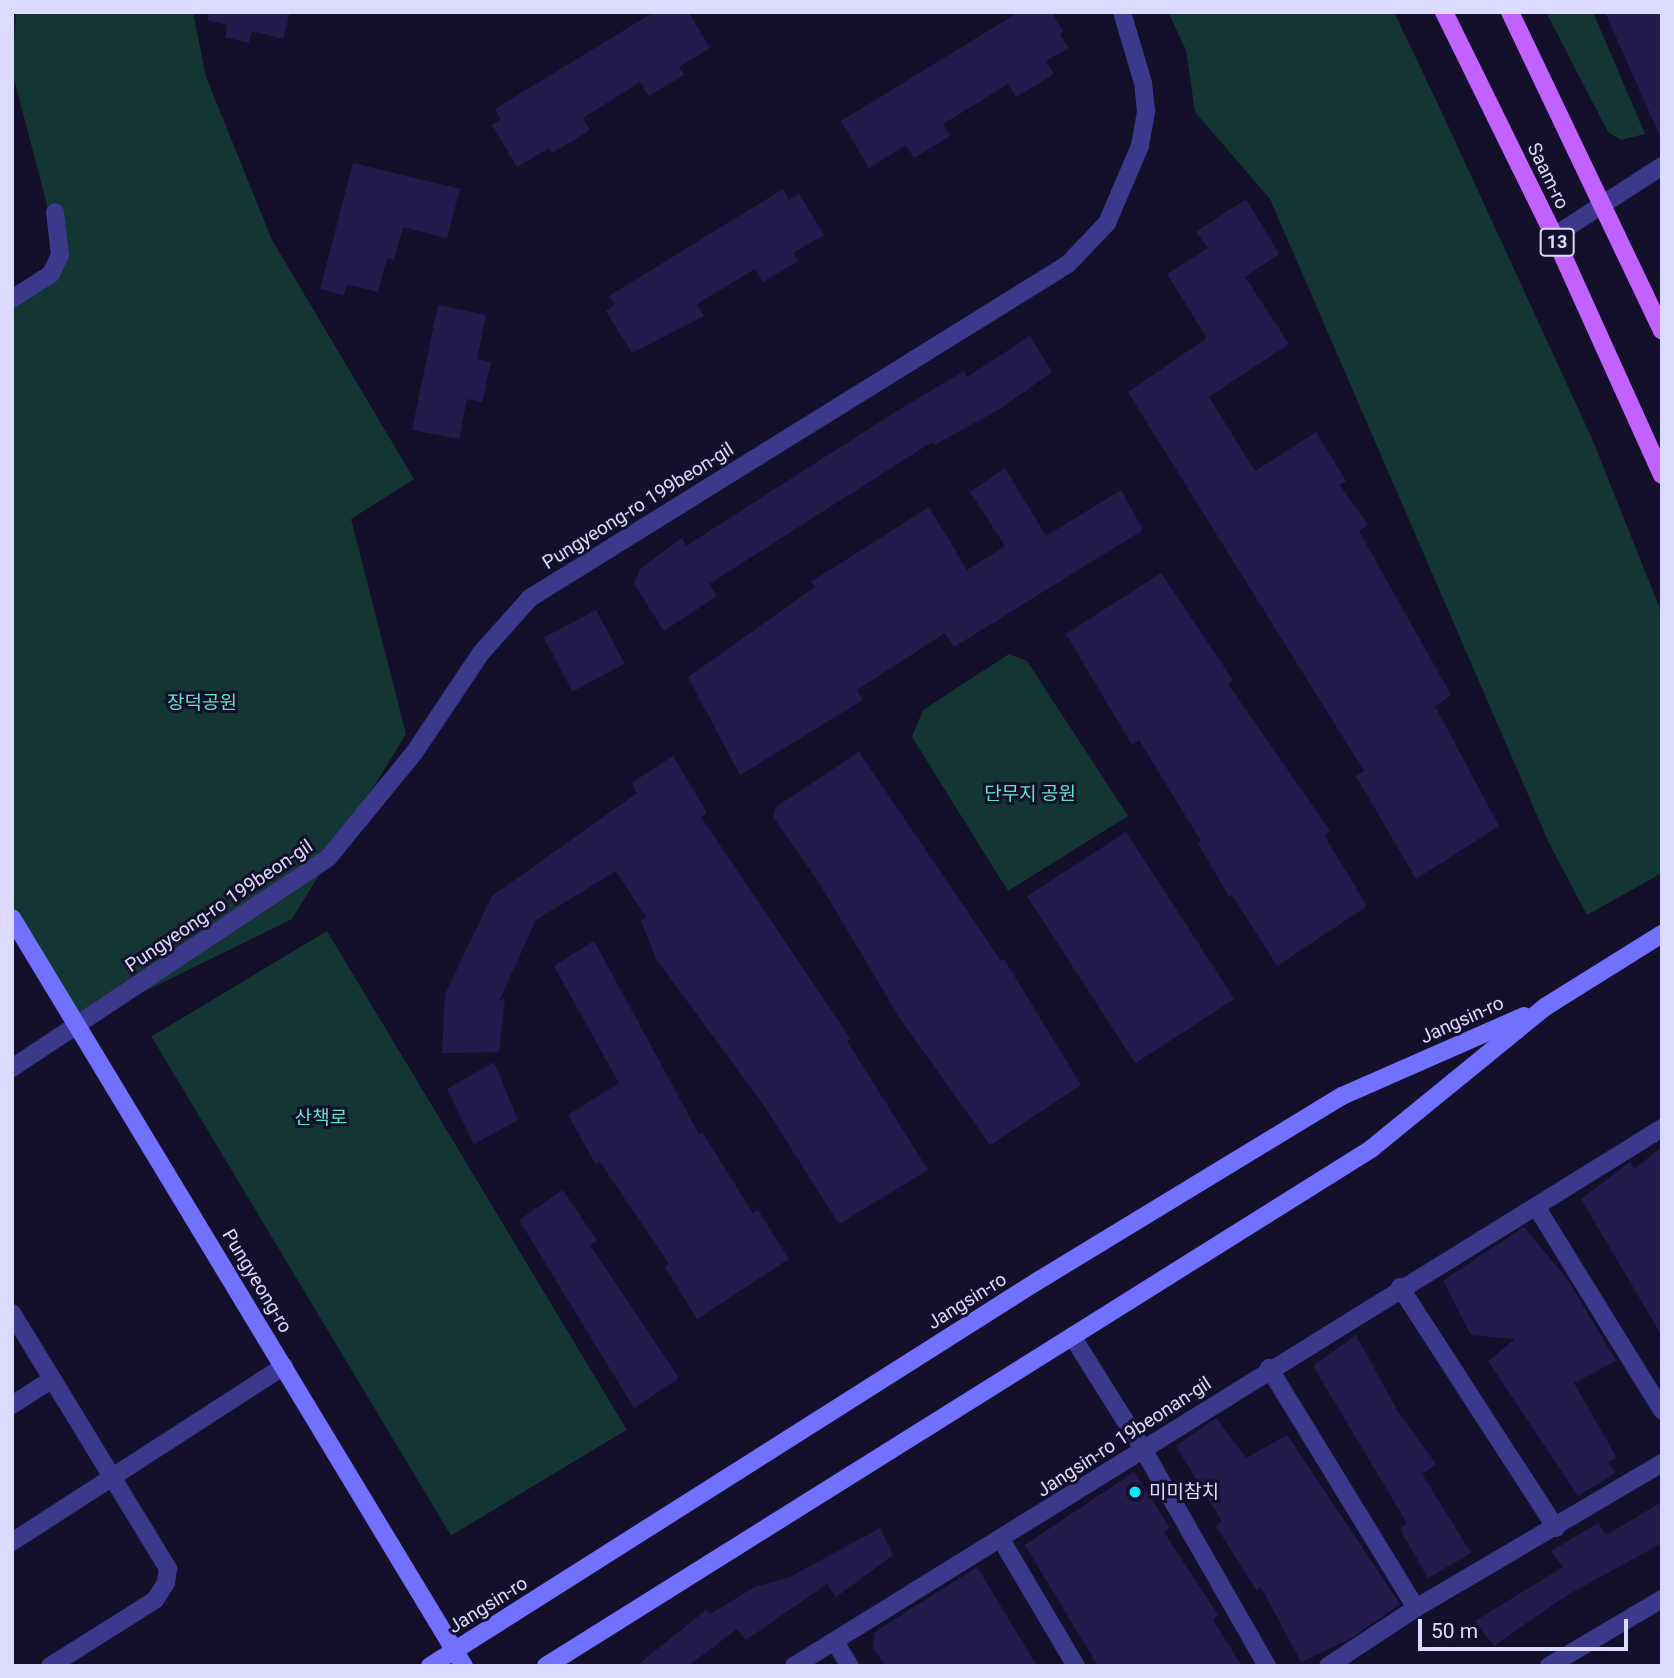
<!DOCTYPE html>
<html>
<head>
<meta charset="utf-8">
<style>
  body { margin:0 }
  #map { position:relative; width:1674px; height:1678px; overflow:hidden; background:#14102b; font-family:Roboto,"Noto Sans KR",sans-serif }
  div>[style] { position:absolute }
  .green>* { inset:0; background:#133534; transform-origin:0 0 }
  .building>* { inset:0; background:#241b4d; transform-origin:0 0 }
  .pedestrian>* { height:18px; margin:-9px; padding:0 9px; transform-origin:9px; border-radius:9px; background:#3b398c }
  .minor>* { height:18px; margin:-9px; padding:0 9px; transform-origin:9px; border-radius:9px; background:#3b398c }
  .secondary>* { height:18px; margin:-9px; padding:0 9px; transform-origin:9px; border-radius:9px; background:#7271ff }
  .primary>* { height:18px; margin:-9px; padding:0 9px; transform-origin:9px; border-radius:9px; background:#c161ff }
  .dots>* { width:19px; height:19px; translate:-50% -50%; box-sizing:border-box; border:4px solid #14102b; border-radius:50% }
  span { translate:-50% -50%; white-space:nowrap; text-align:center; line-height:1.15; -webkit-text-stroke:6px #14102b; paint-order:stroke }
  .shield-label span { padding:2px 5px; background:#14102b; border:2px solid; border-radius:5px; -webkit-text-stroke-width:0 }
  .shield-label { font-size:18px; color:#dddaff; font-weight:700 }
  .street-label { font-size:19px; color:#dddaff }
  .park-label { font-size:19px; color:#60e5c2 }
  .poi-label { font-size:19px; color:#dddaff }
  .left { translate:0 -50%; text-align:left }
  .frame { position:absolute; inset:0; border:14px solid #dddaff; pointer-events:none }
  .scale { position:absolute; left:1418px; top:1619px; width:210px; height:32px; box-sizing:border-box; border:4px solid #dddaff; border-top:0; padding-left:9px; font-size:21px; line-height:24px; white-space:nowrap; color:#dddaff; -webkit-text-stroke:5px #14102b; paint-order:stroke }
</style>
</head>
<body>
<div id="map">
  <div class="green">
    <i style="clip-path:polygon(16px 12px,193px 12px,206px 77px,272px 240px,414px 479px,351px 519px,406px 734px,292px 919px,78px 1024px,12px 907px,12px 297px,60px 255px,12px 71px)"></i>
    <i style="clip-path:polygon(1168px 12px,1394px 12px,1444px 117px,1593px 441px,1662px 614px,1662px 873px,1587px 915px,1549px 843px,1270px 199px,1195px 112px,1186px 50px)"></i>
    <i style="clip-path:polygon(1546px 12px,1593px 12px,1645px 134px,1621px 140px,1608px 132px)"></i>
    <i style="clip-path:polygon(1009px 654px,1027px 661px,1128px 816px,1008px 891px,912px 737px,923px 710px)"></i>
    <i style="left:327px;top:931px;width:582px;height:205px;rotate:59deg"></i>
  </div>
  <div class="building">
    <i style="clip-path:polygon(209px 12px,290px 12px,283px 39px,252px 31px,249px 43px,225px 37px,228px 25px,208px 20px)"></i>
    <i style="clip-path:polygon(654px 12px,688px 12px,710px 48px,679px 67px,684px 75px,649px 96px,640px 82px,583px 118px,590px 130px,552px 153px,549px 148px,517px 167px,492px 125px,501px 119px,495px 109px)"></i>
    <i style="clip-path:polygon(1019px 12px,1052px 12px,1063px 32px,1060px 34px,1068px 48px,1046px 61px,1054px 74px,1016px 97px,1008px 84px,943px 124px,950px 136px,914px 158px,906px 145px,869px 168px,841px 121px)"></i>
    <i style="clip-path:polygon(1605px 12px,1662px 12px,1662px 141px)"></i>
    <i style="clip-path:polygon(353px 163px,460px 189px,447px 238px,403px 227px,394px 260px,387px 258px,378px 292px,347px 284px,344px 295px,320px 289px)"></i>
    <i style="clip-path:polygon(783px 189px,789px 200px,799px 194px,824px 235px,793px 253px,798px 261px,763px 282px,755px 269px,697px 304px,704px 316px,632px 353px,606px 311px,615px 305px,609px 296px)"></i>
    <i style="clip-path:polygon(1246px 199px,1279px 254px,1245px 277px,1289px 344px,1209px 397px,1255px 471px,1316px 432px,1346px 481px,1340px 485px,1368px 525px,1359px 531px,1451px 695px,1435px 706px,1499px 826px,1416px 879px,1356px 776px,1364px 771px,1128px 392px,1207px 338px,1167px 274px,1208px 248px,1196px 232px)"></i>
    <i style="clip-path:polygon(438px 305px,486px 315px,477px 359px,491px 362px,482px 402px,467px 399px,459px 439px,412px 430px)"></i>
    <i style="clip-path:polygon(1030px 336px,1052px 372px,1000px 409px,934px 445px,932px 442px,709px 584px,717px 596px,664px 631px,634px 584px,640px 569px,682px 538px,686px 546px,897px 411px,964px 371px,967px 377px)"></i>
    <i style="clip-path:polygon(1005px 468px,1046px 536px,1121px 490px,1143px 530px,954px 647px,945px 633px,857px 690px,863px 700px,740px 775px,688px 677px,815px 587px,811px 582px,929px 507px,967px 570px,1005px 546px,970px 492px)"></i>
    <i style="clip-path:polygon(1161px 573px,1233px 680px,1228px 684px,1330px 831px,1324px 835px,1367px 906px,1277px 966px,1232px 895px,1229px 897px,1198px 843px,1201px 841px,1139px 740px,1132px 745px,1066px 634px)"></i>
    <i style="left:596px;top:610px;width:61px;height:59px;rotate:62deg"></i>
    <i style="clip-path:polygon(859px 752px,1001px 961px,1004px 959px,1081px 1085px,990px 1145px,899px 1017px,818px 881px,773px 817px,776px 807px)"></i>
    <i style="clip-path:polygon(673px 756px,707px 813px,701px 817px,850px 1038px,847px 1041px,928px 1170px,839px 1224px,763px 1104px,656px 959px,641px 921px,646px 917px,616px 871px,536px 920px,499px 1001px,505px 998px,499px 1052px,442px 1053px,445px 994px,492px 896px,637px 793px,632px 783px)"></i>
    <i style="left:1126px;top:832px;width:199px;height:118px;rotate:57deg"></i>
    <i style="clip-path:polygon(594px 941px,699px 1134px,702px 1132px,753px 1213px,758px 1210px,789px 1259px,697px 1319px,665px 1267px,669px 1264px,600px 1162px,596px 1165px,568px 1115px,619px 1083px,554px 966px)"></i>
    <i style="clip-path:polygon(494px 1062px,518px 1120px,474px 1144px,447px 1089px)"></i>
    <i style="clip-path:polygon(1662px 1147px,1662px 1336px,1581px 1199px,1630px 1162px,1634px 1169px)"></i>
    <i style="clip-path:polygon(563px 1190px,597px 1241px,590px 1245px,679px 1378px,634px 1408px,519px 1220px)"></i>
    <i style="clip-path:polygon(1524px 1227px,1568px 1280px,1616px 1361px,1574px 1383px,1617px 1458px,1608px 1462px,1615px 1473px,1578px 1496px,1488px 1361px,1515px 1339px,1471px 1335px,1443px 1281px)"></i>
    <i style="clip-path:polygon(1356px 1335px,1397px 1410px,1436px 1464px,1422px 1474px,1471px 1553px,1428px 1578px,1400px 1529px,1407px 1523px,1313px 1366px)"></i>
    <i style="clip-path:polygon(1216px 1418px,1246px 1458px,1287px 1435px,1400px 1604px,1348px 1640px,1301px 1662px,1261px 1587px,1256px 1590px,1216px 1526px,1222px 1521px,1176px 1446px)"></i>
    <i style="clip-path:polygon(1134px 1472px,1170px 1528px,1164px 1532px,1218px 1615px,1213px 1620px,1242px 1666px,1098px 1666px,1025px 1545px)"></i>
    <i style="clip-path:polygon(1662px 1502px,1662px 1543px,1564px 1597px,1494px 1646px,1475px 1621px,1563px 1567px,1551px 1551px,1598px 1523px,1606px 1535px)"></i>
    <i style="clip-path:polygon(880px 1528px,893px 1555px,836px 1597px,827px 1584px,746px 1640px,737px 1629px,688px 1666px,636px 1666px,706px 1610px,710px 1614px,755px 1587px,790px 1577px)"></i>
    <i style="clip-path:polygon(977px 1567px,1037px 1666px,885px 1666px,873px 1647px,875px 1632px)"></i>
  </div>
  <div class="pedestrian">
    <i style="left:12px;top:299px;width:46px;rotate:-32.7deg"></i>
    <i style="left:51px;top:274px;width:21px;rotate:-65deg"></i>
    <i style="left:60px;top:255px;width:43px;rotate:-96.6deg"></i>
    <i style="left:12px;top:1542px;width:324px;rotate:-32.9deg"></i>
  </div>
  <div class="minor">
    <i style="left:1554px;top:236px;width:129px;rotate:-32.9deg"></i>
    <i style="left:12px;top:1068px;width:379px;rotate:-33.6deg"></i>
    <i style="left:328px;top:858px;width:136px;rotate:-50.7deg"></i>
    <i style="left:414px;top:753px;width:120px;rotate:-56.2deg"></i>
    <i style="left:481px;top:653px;width:74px;rotate:-48.3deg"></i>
    <i style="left:530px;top:598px;width:633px;rotate:-31.83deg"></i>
    <i style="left:1068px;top:264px;width:57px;rotate:-46.4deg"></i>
    <i style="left:1107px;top:223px;width:84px;rotate:-66.8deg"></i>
    <i style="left:1140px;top:146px;width:36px;rotate:-80deg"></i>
    <i style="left:1146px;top:111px;width:28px;rotate:-96deg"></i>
    <i style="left:1143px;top:83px;width:74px;rotate:-106.5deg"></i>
    <i style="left:1537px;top:1208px;width:238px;rotate:58.3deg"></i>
    <i style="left:1400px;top:1287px;width:287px;rotate:57.1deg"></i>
    <i style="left:12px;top:1313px;width:300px;rotate:58.6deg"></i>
    <i style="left:168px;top:1569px;width:14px;rotate:98deg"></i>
    <i style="left:166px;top:1583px;width:20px;rotate:123deg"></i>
    <i style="left:155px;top:1600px;width:124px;rotate:147.8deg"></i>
    <i style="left:1072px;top:1336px;width:136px;rotate:57.9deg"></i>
    <i style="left:1144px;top:1451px;width:248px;rotate:60.2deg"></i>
    <i style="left:1269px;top:1368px;width:281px;rotate:58.5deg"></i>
    <i style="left:12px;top:1405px;width:46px;rotate:-32.7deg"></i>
    <i style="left:1002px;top:1541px;width:145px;rotate:59.4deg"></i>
    <i style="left:835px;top:1642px;width:28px;rotate:58deg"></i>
    <i style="left:794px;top:1666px;width:1021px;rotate:-31.79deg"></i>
    <i style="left:1328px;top:1666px;width:105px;rotate:-33.4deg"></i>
    <i style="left:1416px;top:1608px;width:286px;rotate:-30.5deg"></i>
    <i style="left:1549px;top:1666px;width:131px;rotate:-30.7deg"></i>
  </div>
  <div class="secondary">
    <i style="left:12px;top:918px;width:874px;rotate:58.86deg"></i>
    <i style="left:430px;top:1666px;width:717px;rotate:-32.36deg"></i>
    <i style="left:1036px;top:1282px;width:358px;rotate:-31.3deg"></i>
    <i style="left:1342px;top:1096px;width:199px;rotate:-23.7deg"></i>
    <i style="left:546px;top:1666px;width:974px;rotate:-32.07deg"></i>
    <i style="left:1371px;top:1149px;width:225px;rotate:-39.2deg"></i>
    <i style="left:1545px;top:1007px;width:138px;rotate:-32deg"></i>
  </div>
  <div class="primary">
    <i style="left:1444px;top:12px;width:250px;rotate:63.8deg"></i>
    <i style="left:1554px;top:236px;width:262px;rotate:65.7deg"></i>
    <i style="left:1510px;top:12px;width:353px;rotate:64.5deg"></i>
  </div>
  <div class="dots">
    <i style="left:1135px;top:1492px;background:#06eaff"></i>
  </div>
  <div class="shield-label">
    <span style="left:1557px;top:242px">13</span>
  </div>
  <div class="street-label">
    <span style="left:1548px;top:176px;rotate:64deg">Saam-ro</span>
    <span style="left:638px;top:506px;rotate:-32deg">Pungyeong-ro 199beon-gil</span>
    <span style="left:219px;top:906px;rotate:-34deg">Pungyeong-ro 199beon-gil</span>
    <span style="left:1462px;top:1020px;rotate:-24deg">Jangsin-ro</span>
    <span style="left:257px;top:1281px;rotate:59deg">Pungyeong-ro</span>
    <span style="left:967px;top:1301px;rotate:-32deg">Jangsin-ro</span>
    <span style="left:1124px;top:1437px;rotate:-33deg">Jangsin-ro 19beonan-gil</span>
    <span style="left:488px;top:1605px;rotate:-32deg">Jangsin-ro</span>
  </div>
  <div class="park-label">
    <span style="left:202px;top:703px">장덕공원</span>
    <span style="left:1030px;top:794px">단무지 공원</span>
    <span style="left:321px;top:1118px">산책로</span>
  </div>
  <div class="poi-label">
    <span class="left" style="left:1149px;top:1492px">미미참치</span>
  </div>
  <div class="frame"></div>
  <div class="scale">50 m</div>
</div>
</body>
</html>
